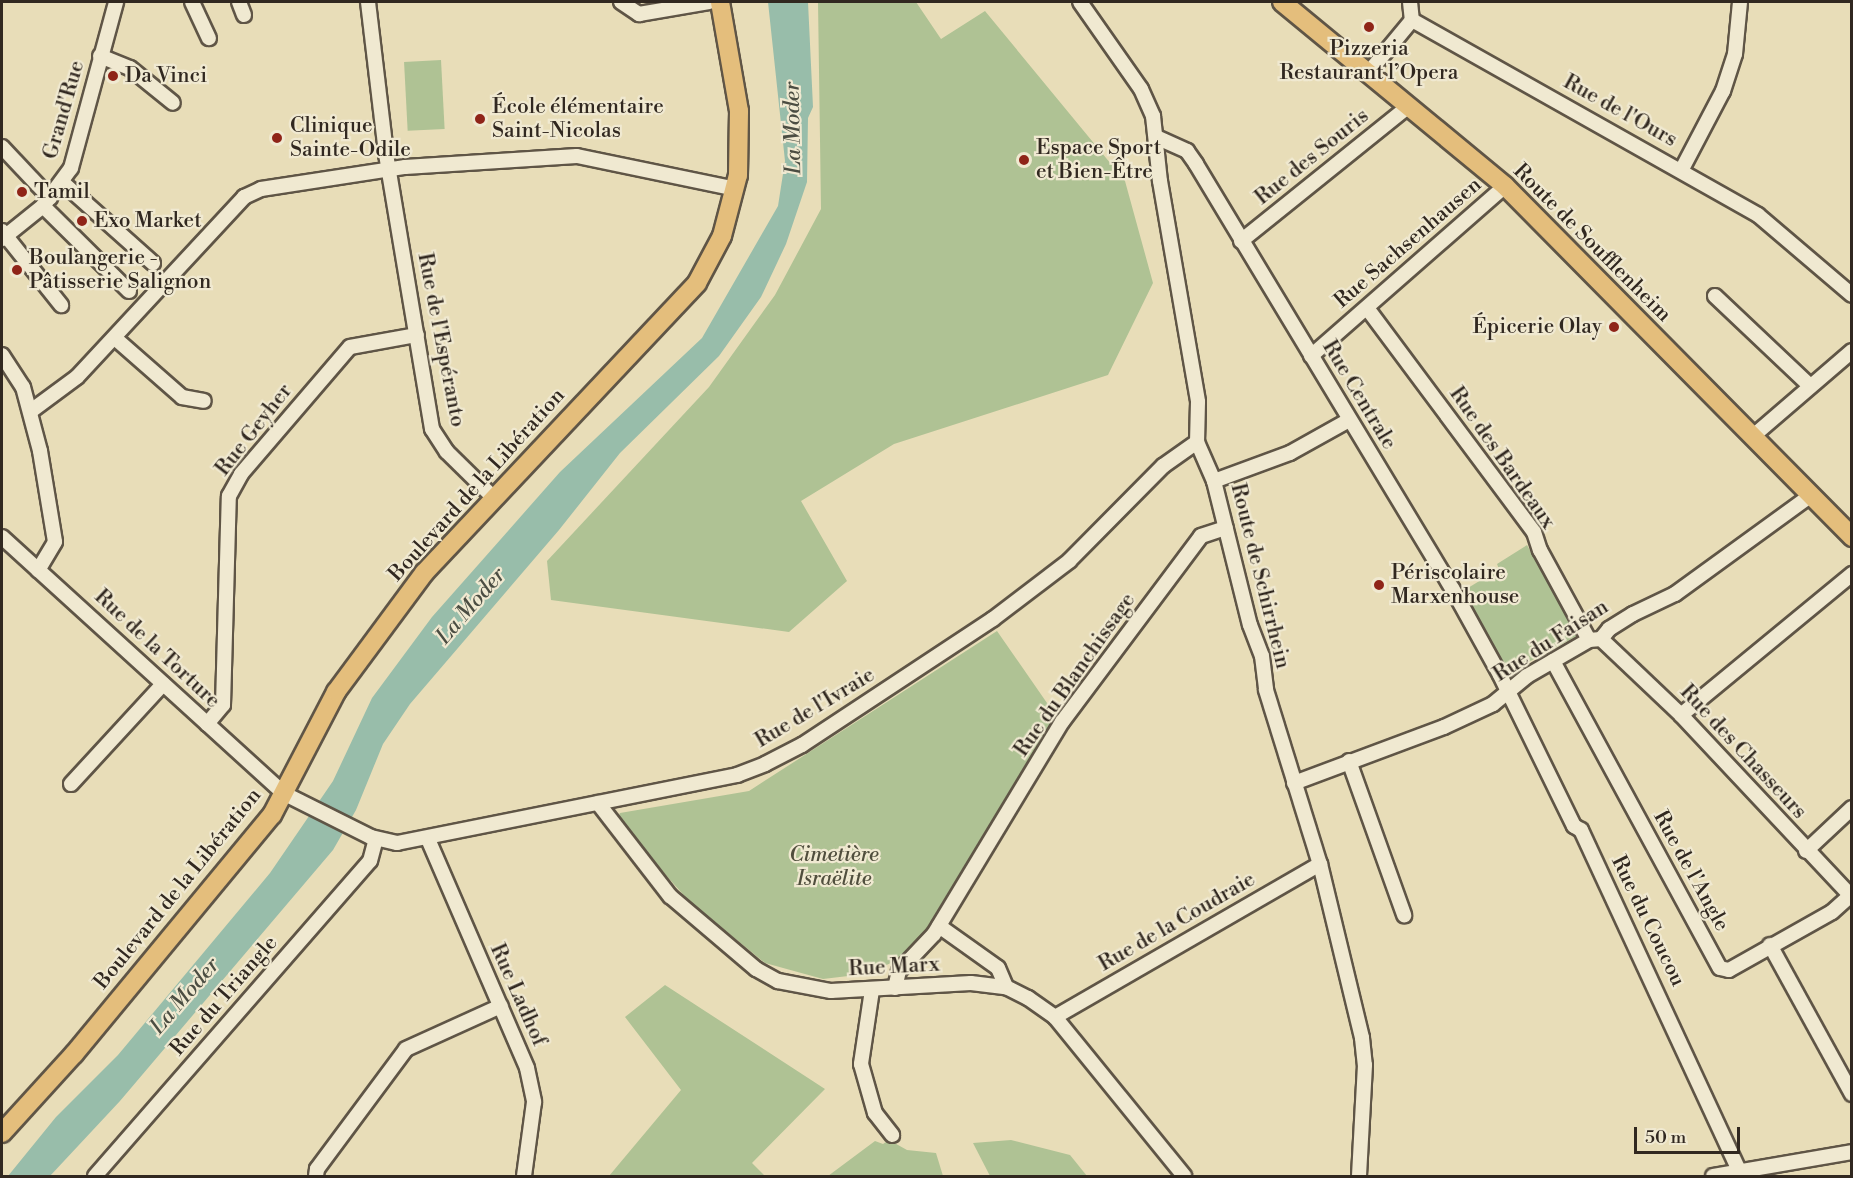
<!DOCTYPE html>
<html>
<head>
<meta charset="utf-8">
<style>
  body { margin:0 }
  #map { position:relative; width:1853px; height:1178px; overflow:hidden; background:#e8ddb8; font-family:"Libre Bodoni",serif }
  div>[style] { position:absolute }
  .green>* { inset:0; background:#afc294; transform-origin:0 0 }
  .water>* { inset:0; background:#98bdaa }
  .roads { filter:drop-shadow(2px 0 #5f5546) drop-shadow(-2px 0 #5f5546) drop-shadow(0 2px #5f5546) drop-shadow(0 -2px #5f5546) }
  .minor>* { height:14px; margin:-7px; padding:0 7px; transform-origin:7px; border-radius:7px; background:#f0e9d1 }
  .major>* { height:18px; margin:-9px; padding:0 9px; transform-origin:9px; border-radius:9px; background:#e4be7c }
  .dots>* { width:16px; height:16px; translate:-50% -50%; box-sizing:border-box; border:3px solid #f0e9d1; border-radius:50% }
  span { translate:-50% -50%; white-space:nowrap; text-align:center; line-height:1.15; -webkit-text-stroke:4.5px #f0e9d1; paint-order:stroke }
  .poi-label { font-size:21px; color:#312820 }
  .left { translate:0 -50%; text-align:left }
  .right { translate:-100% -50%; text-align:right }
  .street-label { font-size:21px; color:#312820 }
  .park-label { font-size:21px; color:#504e3d; font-style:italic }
  .water-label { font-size:22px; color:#4b4d42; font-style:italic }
  .frame { position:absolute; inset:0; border:3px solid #312820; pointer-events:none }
  .scale { position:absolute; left:1634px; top:1127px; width:106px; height:27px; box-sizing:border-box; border:3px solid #312820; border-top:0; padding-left:8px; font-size:18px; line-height:21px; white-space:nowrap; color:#312820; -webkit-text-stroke:4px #f0e9d1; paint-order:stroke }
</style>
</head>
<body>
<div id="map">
  <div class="green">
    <i style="clip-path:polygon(818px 2px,916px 2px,941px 39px,985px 11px,1125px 181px,1153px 283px,1108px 375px,894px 444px,801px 501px,847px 581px,789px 632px,551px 600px,547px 561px,709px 387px,775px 295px,821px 209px)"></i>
    <i style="left:441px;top:60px;width:69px;height:37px;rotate:87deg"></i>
    <i style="clip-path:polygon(1527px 545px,1577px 636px,1512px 671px,1503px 664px,1463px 591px,1499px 569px,1497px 564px)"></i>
    <i style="clip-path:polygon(997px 631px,1056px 716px,919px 941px,891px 963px,865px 974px,823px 979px,765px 963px,688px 900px,617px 820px,620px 813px,749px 791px)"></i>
    <i style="clip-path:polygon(665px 985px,825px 1089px,752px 1163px,765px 1176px,609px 1176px,681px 1090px,625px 1017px)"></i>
    <i style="clip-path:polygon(889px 1140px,907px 1150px,936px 1153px,943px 1176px,828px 1176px,875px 1141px,883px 1144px)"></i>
    <i style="clip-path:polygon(1011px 1140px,1070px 1155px,1087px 1176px,990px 1176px,973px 1143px)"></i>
  </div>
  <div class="water">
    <i style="clip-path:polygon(768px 2px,808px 2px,813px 107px,808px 118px,807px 182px,786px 244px,761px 297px,719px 356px,620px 453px,559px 530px,410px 704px,383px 744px,356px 810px,333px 850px,120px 1101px,50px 1176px,8px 1176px,56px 1117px,118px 1055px,270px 873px,333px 781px,372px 698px,432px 617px,560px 472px,702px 338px,778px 206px,785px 161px)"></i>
  </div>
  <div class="roads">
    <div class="minor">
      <i style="left:192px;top:2px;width:40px;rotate:65deg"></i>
      <i style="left:239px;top:2px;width:14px;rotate:69deg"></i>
      <i style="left:368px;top:2px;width:153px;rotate:83.2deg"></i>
      <i style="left:386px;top:154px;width:279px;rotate:80.5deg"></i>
      <i style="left:432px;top:429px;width:27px;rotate:57deg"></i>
      <i style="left:447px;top:452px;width:64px;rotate:44.4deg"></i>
      <i style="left:621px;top:2px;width:22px;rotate:34deg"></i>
      <i style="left:639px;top:14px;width:71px;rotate:-9.7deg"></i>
      <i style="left:1080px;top:2px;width:106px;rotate:55deg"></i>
      <i style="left:1141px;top:89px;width:30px;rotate:66deg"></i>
      <i style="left:1153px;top:116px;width:65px;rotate:83.9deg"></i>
      <i style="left:1160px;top:181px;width:224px;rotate:80.2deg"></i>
      <i style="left:1198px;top:402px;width:40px;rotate:91.4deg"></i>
      <i style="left:1197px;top:442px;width:43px;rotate:66.4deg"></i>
      <i style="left:1214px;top:481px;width:148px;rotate:76deg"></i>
      <i style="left:1250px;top:625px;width:33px;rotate:69deg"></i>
      <i style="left:1262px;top:656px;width:34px;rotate:83deg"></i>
      <i style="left:1266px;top:690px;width:182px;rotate:72.8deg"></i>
      <i style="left:1320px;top:864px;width:179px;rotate:76.4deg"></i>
      <i style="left:1362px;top:1038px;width:27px;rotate:84deg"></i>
      <i style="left:1365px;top:1065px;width:111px;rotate:93.1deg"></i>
      <i style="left:1410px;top:2px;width:18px;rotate:84deg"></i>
      <i style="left:100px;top:56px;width:32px;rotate:22deg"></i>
      <i style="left:130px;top:68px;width:55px;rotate:39.1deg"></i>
      <i style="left:1369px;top:72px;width:67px;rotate:-50.4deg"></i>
      <i style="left:1412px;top:20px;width:397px;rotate:29.4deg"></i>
      <i style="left:1758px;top:215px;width:123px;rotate:40.4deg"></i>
      <i style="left:1156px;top:137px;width:34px;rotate:24deg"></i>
      <i style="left:1187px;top:151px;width:16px;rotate:55deg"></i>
      <i style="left:1196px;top:164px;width:495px;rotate:58.9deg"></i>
      <i style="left:1452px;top:588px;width:99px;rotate:61.1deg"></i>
      <i style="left:1500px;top:675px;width:168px;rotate:63.9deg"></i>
      <i style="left:1574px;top:826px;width:8px;rotate:30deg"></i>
      <i style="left:1581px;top:830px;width:378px;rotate:65.1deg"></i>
      <i style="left:2px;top:147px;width:70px;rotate:46.7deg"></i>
      <i style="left:1682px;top:169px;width:88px;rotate:-62.3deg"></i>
      <i style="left:1723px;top:91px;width:39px;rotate:-72deg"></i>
      <i style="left:1735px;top:54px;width:52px;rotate:-84.5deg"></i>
      <i style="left:62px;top:182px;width:122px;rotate:41.7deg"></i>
      <i style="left:43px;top:206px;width:121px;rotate:44.7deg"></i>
      <i style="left:2px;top:231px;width:95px;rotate:51.4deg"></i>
      <i style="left:2px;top:239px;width:53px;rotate:-38.8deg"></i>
      <i style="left:43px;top:206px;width:47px;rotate:-53.6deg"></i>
      <i style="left:71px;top:168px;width:172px;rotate:-74.8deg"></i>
      <i style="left:1241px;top:241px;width:216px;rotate:-38.8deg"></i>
      <i style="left:1715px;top:296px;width:129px;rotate:43.4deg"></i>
      <i style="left:1367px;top:308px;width:279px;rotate:53.3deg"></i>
      <i style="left:1534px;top:532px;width:19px;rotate:72deg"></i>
      <i style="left:1540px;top:550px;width:102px;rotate:61.4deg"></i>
      <i style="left:116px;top:339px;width:88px;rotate:41.3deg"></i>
      <i style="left:182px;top:397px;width:22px;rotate:10deg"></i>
      <i style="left:2px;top:355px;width:38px;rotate:57deg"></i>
      <i style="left:23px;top:387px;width:66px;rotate:75.1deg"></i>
      <i style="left:40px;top:451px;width:92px;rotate:80.6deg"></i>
      <i style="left:55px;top:542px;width:33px;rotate:121deg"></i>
      <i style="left:1311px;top:356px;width:258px;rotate:-41.2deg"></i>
      <i style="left:31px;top:411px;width:57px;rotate:-36.5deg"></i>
      <i style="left:77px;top:377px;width:246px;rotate:-47.1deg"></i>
      <i style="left:244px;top:197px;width:19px;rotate:-25deg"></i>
      <i style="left:261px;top:189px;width:146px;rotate:-8.7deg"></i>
      <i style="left:405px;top:167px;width:172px;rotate:-3.7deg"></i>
      <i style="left:577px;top:156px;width:162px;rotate:11.7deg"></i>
      <i style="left:1752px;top:437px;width:132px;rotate:-40.7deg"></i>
      <i style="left:1214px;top:481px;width:81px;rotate:-20.2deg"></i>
      <i style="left:1290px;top:453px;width:68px;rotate:-29.2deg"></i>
      <i style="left:2px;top:537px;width:380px;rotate:42.3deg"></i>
      <i style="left:283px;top:793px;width:98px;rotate:26.6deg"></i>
      <i style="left:371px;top:837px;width:27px;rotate:13deg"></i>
      <i style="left:397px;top:843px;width:347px;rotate:-11.3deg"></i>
      <i style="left:737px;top:775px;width:30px;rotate:-21deg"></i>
      <i style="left:765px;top:764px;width:42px;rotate:-27.2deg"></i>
      <i style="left:802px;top:745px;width:229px;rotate:-33.4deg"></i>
      <i style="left:993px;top:619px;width:96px;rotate:-37.3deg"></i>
      <i style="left:1069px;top:561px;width:134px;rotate:-45.3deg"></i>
      <i style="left:1163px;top:466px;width:42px;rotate:-35.2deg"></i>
      <i style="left:1601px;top:639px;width:110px;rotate:43.5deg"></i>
      <i style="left:1681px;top:715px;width:250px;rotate:46.8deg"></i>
      <i style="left:1553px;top:661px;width:349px;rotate:61.5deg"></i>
      <i style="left:1720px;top:968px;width:9px;rotate:13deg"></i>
      <i style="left:1729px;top:970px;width:118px;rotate:-29.4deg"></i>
      <i style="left:1832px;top:912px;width:24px;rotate:-42deg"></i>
      <i style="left:1681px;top:715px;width:222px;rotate:-39.5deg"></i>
      <i style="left:207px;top:724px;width:25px;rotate:-50deg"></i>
      <i style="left:223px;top:705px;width:209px;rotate:-88.4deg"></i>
      <i style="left:229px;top:496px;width:25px;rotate:-61deg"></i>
      <i style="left:241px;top:474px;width:167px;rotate:-49.4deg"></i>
      <i style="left:350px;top:347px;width:68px;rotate:-10.2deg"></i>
      <i style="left:1349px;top:761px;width:164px;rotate:70.3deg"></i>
      <i style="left:1294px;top:783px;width:160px;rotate:-20.5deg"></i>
      <i style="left:1444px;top:727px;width:54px;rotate:-25.1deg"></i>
      <i style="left:1493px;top:704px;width:44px;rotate:-39.5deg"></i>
      <i style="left:1527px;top:676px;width:72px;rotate:-30.1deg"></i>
      <i style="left:1589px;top:640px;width:12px;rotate:-5deg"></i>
      <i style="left:1601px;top:639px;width:13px;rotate:-51deg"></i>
      <i style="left:1609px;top:629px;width:28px;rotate:-32deg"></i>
      <i style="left:1633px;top:614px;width:47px;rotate:-25.5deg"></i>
      <i style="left:1675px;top:594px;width:167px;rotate:-36deg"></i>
      <i style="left:71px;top:784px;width:136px;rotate:-47.4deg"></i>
      <i style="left:598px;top:803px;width:118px;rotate:52.3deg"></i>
      <i style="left:670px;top:896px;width:113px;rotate:40.3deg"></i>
      <i style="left:756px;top:969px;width:25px;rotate:29deg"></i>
      <i style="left:778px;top:981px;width:54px;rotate:10.7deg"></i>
      <i style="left:831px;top:991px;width:140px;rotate:-3.3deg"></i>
      <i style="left:971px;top:983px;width:35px;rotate:7deg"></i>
      <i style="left:1006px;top:987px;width:25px;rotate:27deg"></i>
      <i style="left:1028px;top:998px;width:33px;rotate:35deg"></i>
      <i style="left:1055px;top:1017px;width:205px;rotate:50.9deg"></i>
      <i style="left:428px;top:839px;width:249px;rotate:66.6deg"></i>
      <i style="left:527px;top:1068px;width:35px;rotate:78deg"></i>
      <i style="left:534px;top:1102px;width:75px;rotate:97.7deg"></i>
      <i style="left:1806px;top:851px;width:63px;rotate:-43.1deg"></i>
      <i style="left:939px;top:926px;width:72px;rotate:35.4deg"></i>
      <i style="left:998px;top:968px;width:21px;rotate:67deg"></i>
      <i style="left:1770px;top:945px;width:170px;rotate:61.2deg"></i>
      <i style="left:895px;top:988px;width:17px;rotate:-77deg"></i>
      <i style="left:899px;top:971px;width:51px;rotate:-46.6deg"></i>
      <i style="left:934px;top:934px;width:248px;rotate:-58.9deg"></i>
      <i style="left:1062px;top:722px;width:232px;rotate:-53.2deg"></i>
      <i style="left:1201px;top:536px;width:26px;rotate:-18deg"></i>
      <i style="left:872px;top:990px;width:75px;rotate:98.5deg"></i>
      <i style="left:861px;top:1064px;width:51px;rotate:74.1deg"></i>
      <i style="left:875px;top:1113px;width:28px;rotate:52deg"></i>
      <i style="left:1055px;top:1017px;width:306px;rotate:-30deg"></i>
      <i style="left:95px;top:1176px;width:418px;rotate:-48.9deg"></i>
      <i style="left:370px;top:861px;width:23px;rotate:-75deg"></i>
      <i style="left:316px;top:1176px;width:7px;rotate:-82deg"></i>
      <i style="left:317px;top:1169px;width:149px;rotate:-53.4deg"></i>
      <i style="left:406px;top:1049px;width:104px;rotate:-24.4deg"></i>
      <i style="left:1713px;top:1176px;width:141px;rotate:-9.8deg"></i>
    </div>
    <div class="major">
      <i style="left:1282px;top:2px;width:289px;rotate:39.5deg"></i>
      <i style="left:1505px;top:186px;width:494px;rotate:45.3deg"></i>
      <i style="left:2px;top:1133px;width:107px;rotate:-47.7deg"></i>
      <i style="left:74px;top:1054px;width:310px;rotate:-50.4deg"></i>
      <i style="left:272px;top:815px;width:139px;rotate:-62.5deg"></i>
      <i style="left:336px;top:692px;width:148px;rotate:-53.5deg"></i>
      <i style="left:424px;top:573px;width:398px;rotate:-46.7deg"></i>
      <i style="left:697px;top:283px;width:53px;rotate:-62deg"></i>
      <i style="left:722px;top:236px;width:63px;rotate:-75.3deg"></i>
      <i style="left:738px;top:175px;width:64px;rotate:-89.1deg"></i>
      <i style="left:739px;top:111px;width:111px;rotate:-99.9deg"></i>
    </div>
  </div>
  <div class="dots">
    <i style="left:1369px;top:27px;background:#8f2418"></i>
    <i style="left:113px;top:76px;background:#8f2418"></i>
    <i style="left:480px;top:119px;background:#8f2418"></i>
    <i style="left:277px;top:138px;background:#8f2418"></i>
    <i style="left:1024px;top:160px;background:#8f2418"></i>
    <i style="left:22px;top:192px;background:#8f2418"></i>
    <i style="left:82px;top:221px;background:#8f2418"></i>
    <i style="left:17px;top:270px;background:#8f2418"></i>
    <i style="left:1614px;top:327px;background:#8f2418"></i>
    <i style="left:1379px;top:585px;background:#8f2418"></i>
  </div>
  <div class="poi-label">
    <span style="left:1369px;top:61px">Pizzeria<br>Restaurant l’Opera</span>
    <span class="left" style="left:125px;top:76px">Da Vinci</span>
    <span class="left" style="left:492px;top:119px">École élémentaire<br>Saint-Nicolas</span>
    <span class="left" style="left:290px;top:138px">Clinique<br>Sainte-Odile</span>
    <span class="left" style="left:1036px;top:160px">Espace Sport<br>et Bien-Être</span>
    <span class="left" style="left:34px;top:192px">Tamil</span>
    <span class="left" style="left:94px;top:221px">Exo Market</span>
    <span class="left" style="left:29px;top:270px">Boulangerie -<br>Pâtisserie Salignon</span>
    <span class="right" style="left:1602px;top:327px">Épicerie Olay</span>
    <span class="left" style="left:1391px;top:585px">Périscolaire<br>Marxenhouse</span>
  </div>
  <div class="street-label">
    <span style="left:64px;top:110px;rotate:-74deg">Grand'Rue</span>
    <span style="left:1620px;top:111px;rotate:29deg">Rue de l'Ours</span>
    <span style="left:1312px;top:157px;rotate:-39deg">Rue des Souris</span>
    <span style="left:1408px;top:243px;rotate:-41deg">Rue Sachsenhausen</span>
    <span style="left:1592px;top:243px;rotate:45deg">Route de Soufflenheim</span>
    <span style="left:441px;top:340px;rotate:79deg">Rue de l'Espéranto</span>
    <span style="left:1359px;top:395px;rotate:59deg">Rue Centrale</span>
    <span style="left:254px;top:430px;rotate:-52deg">Rue Geyher</span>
    <span style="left:1502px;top:458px;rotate:55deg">Rue des Bardeaux</span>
    <span style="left:477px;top:485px;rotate:-48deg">Boulevard de la Libération</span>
    <span style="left:1260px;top:576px;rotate:76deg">Route de Schirrhein</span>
    <span style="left:1551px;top:641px;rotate:-33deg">Rue du Faisan</span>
    <span style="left:157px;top:649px;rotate:43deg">Rue de la Torture</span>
    <span style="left:1075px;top:675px;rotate:-55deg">Rue du Blanchissage</span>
    <span style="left:815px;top:708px;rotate:-31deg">Rue de l'Ivraie</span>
    <span style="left:1743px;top:752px;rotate:47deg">Rue des Chasseurs</span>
    <span style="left:1691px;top:871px;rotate:61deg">Rue de l'Angle</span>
    <span style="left:178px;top:889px;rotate:-51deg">Boulevard de la Libération</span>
    <span style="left:1648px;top:921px;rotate:64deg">Rue du Coucou</span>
    <span style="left:1177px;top:922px;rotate:-30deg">Rue de la Coudraie</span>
    <span style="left:894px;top:967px;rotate:-3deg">Rue Marx</span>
    <span style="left:518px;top:995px;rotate:66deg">Rue Ladhof</span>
    <span style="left:224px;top:996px;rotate:-49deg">Rue du Triangle</span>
  </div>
  <div class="park-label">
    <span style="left:834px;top:867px">Cimetière<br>Israëlite</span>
  </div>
  <div class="water-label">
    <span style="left:793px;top:128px;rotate:-91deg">La Moder</span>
    <span style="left:471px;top:606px;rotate:-49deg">La Moder</span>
    <span style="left:185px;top:996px;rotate:-49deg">La Moder</span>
  </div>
  <div class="frame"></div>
  <div class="scale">50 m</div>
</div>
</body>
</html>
